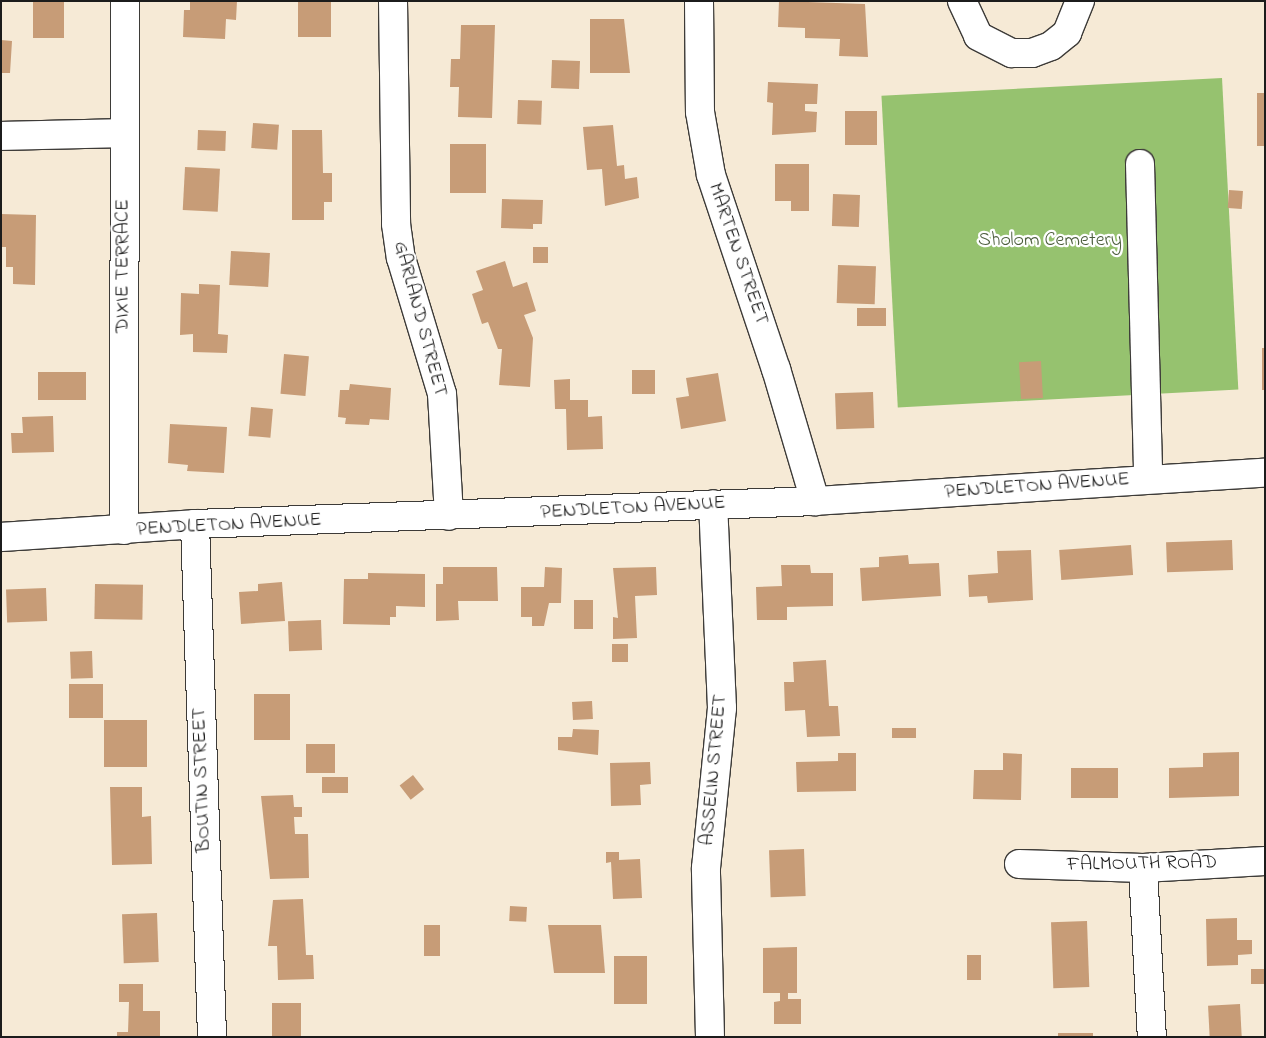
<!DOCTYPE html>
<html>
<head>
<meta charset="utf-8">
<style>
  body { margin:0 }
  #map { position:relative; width:1266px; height:1038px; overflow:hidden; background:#f6ead6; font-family:"Indie Flower",sans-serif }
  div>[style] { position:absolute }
  .green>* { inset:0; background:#96c26f; transform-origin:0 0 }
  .building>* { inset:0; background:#c79c77; transform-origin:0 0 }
  .roads { filter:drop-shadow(1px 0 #3d3b38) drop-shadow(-1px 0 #3d3b38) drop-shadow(0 1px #3d3b38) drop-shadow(0 -1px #3d3b38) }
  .minor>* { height:28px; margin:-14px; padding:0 14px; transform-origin:14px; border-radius:14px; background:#fff }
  span { translate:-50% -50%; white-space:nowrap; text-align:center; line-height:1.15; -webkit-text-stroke:4.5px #fff; paint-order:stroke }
  .park-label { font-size:20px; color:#4d5e3d }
  .street-label { font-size:20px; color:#1c1c1c }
  .frame { position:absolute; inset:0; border:2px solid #1c1c1c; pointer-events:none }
</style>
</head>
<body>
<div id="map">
  <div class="green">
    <i style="left:1222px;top:78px;width:312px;height:341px;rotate:87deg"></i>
  </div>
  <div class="building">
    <i style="left:33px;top:1px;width:31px;height:37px"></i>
    <i style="clip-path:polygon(190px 1px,237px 1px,236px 20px,226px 19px,225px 39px,183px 37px,184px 10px,190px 10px)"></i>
    <i style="left:298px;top:1px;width:33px;height:36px"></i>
    <i style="clip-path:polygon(779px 1px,865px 4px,868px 57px,839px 56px,840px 39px,805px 38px,805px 28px,778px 27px)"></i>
    <i style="clip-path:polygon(590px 19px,624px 19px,630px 73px,590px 73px)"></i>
    <i style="clip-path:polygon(461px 25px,495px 25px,492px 118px,458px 117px,459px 87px,450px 87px,451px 59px,460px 59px)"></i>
    <i style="clip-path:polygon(1px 40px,12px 41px,10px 73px,1px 73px)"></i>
    <i style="left:552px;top:60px;width:28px;height:28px;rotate:2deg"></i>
    <i style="clip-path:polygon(768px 82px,818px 84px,817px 104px,805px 104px,805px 111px,817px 112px,816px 132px,772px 135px,773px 103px,767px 102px)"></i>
    <i style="left:1257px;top:93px;width:8px;height:53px"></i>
    <i style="left:518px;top:100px;width:24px;height:24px;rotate:2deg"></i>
    <i style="left:845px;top:111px;width:32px;height:34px"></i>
    <i style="left:253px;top:123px;width:26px;height:25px;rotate:4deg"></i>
    <i style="clip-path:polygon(613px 125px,617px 166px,624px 165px,625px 179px,637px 177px,639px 198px,605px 206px,602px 169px,587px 170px,583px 127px)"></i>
    <i style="left:198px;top:130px;width:28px;height:20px;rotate:2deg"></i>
    <i style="clip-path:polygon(292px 130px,322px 130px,323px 173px,332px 173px,332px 202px,324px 202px,324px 220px,292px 220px)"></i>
    <i style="left:450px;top:144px;width:36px;height:49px"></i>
    <i style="clip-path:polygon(775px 164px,809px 164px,809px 211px,791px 211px,791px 201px,775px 201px)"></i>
    <i style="left:185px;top:167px;width:35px;height:43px;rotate:3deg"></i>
    <i style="left:1229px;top:190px;width:14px;height:18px;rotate:4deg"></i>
    <i style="left:833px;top:194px;width:27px;height:32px;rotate:2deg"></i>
    <i style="clip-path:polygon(502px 199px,543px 200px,542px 224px,533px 224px,533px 229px,501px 228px)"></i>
    <i style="clip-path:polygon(1px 214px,36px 215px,35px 285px,13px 284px,13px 267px,6px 267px,6px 247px,1px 247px)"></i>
    <i style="left:548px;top:247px;width:16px;height:15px;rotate:90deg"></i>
    <i style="left:231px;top:251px;width:39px;height:34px;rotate:3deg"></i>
    <i style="clip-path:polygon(505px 261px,513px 287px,527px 282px,536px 311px,524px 315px,533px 338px,530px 387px,499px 385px,502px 349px,498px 349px,488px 322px,482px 324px,472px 294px,483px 290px,476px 271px)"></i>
    <i style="left:838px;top:265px;width:38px;height:38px;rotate:2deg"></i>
    <i style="clip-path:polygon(199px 284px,220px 285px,218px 334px,228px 335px,227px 353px,193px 352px,193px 334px,180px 335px,181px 293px,199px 294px)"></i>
    <i style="left:857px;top:308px;width:29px;height:18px"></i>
    <i style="left:1262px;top:348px;width:3px;height:42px"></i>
    <i style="left:284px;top:354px;width:25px;height:40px;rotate:5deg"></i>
    <i style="left:1041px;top:361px;width:37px;height:22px;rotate:87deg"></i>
    <i style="left:632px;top:370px;width:23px;height:24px"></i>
    <i style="left:86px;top:372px;width:28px;height:48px;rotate:90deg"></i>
    <i style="clip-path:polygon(718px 373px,726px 421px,681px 429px,676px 398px,689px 396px,686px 378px)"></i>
    <i style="clip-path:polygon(570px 379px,570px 400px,588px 400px,588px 417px,602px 416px,603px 449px,567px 450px,566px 409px,555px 409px,554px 380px)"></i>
    <i style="clip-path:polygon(350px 384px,391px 388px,389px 420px,370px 419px,369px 425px,345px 424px,346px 418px,338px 417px,340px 390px,349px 390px)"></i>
    <i style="left:873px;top:392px;width:36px;height:38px;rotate:88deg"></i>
    <i style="left:251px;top:407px;width:22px;height:29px;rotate:5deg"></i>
    <i style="clip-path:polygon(53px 416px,54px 452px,12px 453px,11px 433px,23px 433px,22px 417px)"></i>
    <i style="clip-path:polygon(170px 424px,227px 427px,224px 473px,187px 471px,188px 465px,168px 463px)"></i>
    <i style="left:1232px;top:540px;width:30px;height:66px;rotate:88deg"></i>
    <i style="left:1131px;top:545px;width:30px;height:72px;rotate:86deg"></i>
    <i style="clip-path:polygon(1031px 550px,1033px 600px,988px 603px,987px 596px,969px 597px,968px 575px,998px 573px,997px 551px)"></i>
    <i style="clip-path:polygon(908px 555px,909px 564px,939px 563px,941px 596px,862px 601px,860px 568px,879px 567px,879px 557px)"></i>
    <i style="clip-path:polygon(781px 565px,810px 565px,811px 573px,833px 573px,833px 606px,787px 607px,787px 620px,757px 620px,756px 587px,782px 586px)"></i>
    <i style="clip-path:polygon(443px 567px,497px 567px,498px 601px,458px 601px,459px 620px,436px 621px,436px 584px,443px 584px)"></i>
    <i style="clip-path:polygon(545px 567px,562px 568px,561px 603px,549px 603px,544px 626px,532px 626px,532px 617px,521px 617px,521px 587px,544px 587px)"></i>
    <i style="clip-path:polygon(656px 567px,657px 595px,635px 596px,637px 638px,613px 639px,613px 617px,618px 618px,613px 568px)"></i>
    <i style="clip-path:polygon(368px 573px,425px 574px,425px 607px,396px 606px,396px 617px,390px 617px,390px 625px,343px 624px,344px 579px,368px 579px)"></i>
    <i style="clip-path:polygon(282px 582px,285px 621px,241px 624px,239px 592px,258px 591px,258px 584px)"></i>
    <i style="left:95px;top:584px;width:48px;height:35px;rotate:1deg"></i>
    <i style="left:46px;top:588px;width:33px;height:40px;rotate:88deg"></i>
    <i style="left:574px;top:600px;width:19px;height:29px"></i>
    <i style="left:321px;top:620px;width:30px;height:33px;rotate:88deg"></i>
    <i style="left:612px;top:644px;width:16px;height:18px"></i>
    <i style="left:92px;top:651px;width:27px;height:22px;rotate:88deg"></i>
    <i style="clip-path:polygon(826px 660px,829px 706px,838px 706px,840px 736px,807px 737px,805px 710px,785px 711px,784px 682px,794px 682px,793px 662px)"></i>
    <i style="left:69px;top:684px;width:34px;height:34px"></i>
    <i style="left:254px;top:694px;width:36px;height:46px"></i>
    <i style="left:592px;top:701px;width:18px;height:20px;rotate:87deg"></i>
    <i style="left:104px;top:720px;width:43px;height:47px"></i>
    <i style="left:892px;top:728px;width:24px;height:10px"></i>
    <i style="clip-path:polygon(573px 729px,599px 730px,598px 755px,558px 750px,558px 737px,572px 737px)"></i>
    <i style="left:306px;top:744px;width:29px;height:29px"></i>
    <i style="clip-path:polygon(1239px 752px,1239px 796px,1169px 798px,1169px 768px,1203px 767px,1203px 753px)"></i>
    <i style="clip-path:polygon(838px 753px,856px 753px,856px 791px,797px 792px,796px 762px,838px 761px)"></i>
    <i style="clip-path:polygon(1003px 753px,1022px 754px,1021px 800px,973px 799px,974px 770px,1003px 770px)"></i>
    <i style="clip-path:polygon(650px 762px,651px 784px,640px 785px,641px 805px,611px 806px,610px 763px)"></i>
    <i style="left:1071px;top:768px;width:47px;height:30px"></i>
    <i style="left:413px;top:775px;width:18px;height:17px;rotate:52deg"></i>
    <i style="left:322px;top:777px;width:26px;height:16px"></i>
    <i style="clip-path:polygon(110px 787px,142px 787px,142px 817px,151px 816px,152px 864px,112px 865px)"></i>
    <i style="clip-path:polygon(293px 795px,294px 807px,302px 807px,302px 817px,294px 817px,295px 834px,308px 834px,309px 878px,270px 879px,261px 796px)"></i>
    <i style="left:804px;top:849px;width:47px;height:35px;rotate:88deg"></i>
    <i style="clip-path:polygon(606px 852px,619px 852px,619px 860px,640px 859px,642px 898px,613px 899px,611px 862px,606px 863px)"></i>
    <i style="clip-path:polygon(303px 899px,306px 955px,313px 955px,314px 979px,278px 980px,277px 946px,268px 946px,273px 900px)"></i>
    <i style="left:510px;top:906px;width:17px;height:15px;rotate:3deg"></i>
    <i style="left:157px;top:913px;width:49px;height:35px;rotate:88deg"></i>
    <i style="clip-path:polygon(1237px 918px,1237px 940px,1252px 940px,1252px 954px,1238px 955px,1238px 965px,1207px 966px,1206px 919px)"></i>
    <i style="left:1087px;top:921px;width:66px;height:36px;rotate:88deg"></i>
    <i style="left:424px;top:925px;width:16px;height:31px"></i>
    <i style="clip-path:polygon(548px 925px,601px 925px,605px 973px,554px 973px)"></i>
    <i style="clip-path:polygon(797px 947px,797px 993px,788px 993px,788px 999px,801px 999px,801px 1024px,774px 1024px,774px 1002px,780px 1001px,780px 993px,763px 993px,763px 948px)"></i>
    <i style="left:967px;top:955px;width:14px;height:25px"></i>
    <i style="left:647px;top:956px;width:48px;height:33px;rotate:90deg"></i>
    <i style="left:1251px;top:969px;width:14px;height:15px"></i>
    <i style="clip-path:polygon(119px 984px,143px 984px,143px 1011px,160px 1011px,160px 1037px,117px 1037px,117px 1032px,128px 1032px,129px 1002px,119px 1002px)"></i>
    <i style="left:272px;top:1003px;width:29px;height:34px"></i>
    <i style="left:1240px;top:1004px;width:33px;height:32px;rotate:87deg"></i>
    <i style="left:1058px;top:1033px;width:35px;height:4px"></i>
  </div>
  <div class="roads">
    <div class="minor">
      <i style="left:393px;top:1px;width:223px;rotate:89.2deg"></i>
      <i style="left:396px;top:224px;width:34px;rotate:82deg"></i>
      <i style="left:401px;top:258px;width:142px;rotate:73.2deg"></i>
      <i style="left:442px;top:394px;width:122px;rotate:86.7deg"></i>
      <i style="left:699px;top:1px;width:111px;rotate:89.5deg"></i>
      <i style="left:700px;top:112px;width:64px;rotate:80.1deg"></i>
      <i style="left:711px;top:175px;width:205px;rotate:71.5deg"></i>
      <i style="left:776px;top:369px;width:138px;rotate:73.5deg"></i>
      <i style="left:962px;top:1px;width:38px;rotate:65deg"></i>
      <i style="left:978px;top:36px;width:38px;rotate:27deg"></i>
      <i style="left:1012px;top:53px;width:20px"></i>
      <i style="left:1032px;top:53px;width:20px;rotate:-20deg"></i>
      <i style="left:1051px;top:46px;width:21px;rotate:-39deg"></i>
      <i style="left:1067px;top:33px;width:35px;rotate:-68deg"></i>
      <i style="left:1px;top:136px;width:123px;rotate:-1.4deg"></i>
      <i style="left:1140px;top:164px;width:314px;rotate:88.5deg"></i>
      <i style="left:195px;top:524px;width:513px;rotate:88.1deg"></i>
      <i style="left:124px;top:530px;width:529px;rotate:-89.89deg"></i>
      <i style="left:1px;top:537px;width:194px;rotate:-3.8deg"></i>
      <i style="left:195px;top:524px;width:620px;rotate:-2.12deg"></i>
      <i style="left:815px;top:501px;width:451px;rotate:-3.6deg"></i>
      <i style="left:1019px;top:864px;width:124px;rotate:1.8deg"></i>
      <i style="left:1143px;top:868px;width:122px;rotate:-3.3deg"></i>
      <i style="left:1143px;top:868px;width:169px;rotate:87deg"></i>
      <i style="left:710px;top:1037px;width:169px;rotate:-91.4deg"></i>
      <i style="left:706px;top:868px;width:161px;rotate:-84.3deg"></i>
      <i style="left:722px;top:708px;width:204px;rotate:-92.5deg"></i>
    </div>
  </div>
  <div class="park-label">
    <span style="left:1050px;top:240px">Sholom Cemetery</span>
  </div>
  <div class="street-label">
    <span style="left:738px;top:254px;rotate:71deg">MARTEN STREET</span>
    <span style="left:123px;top:266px;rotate:-90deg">DIXIE TERRACE</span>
    <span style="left:420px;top:319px;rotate:75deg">GARLAND STREET</span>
    <span style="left:1037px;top:486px;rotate:-4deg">PENDLETON AVENUE</span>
    <span style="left:633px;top:508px;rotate:-3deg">PENDLETON AVENUE</span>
    <span style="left:229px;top:525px;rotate:-3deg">PENDLETON AVENUE</span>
    <span style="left:714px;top:770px;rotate:-85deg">ASSELIN STREET</span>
    <span style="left:202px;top:780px;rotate:-92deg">BOUTIN STREET</span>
    <span style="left:1142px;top:864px;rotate:-1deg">FALMOUTH ROAD</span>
  </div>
  <div class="frame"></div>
</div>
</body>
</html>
